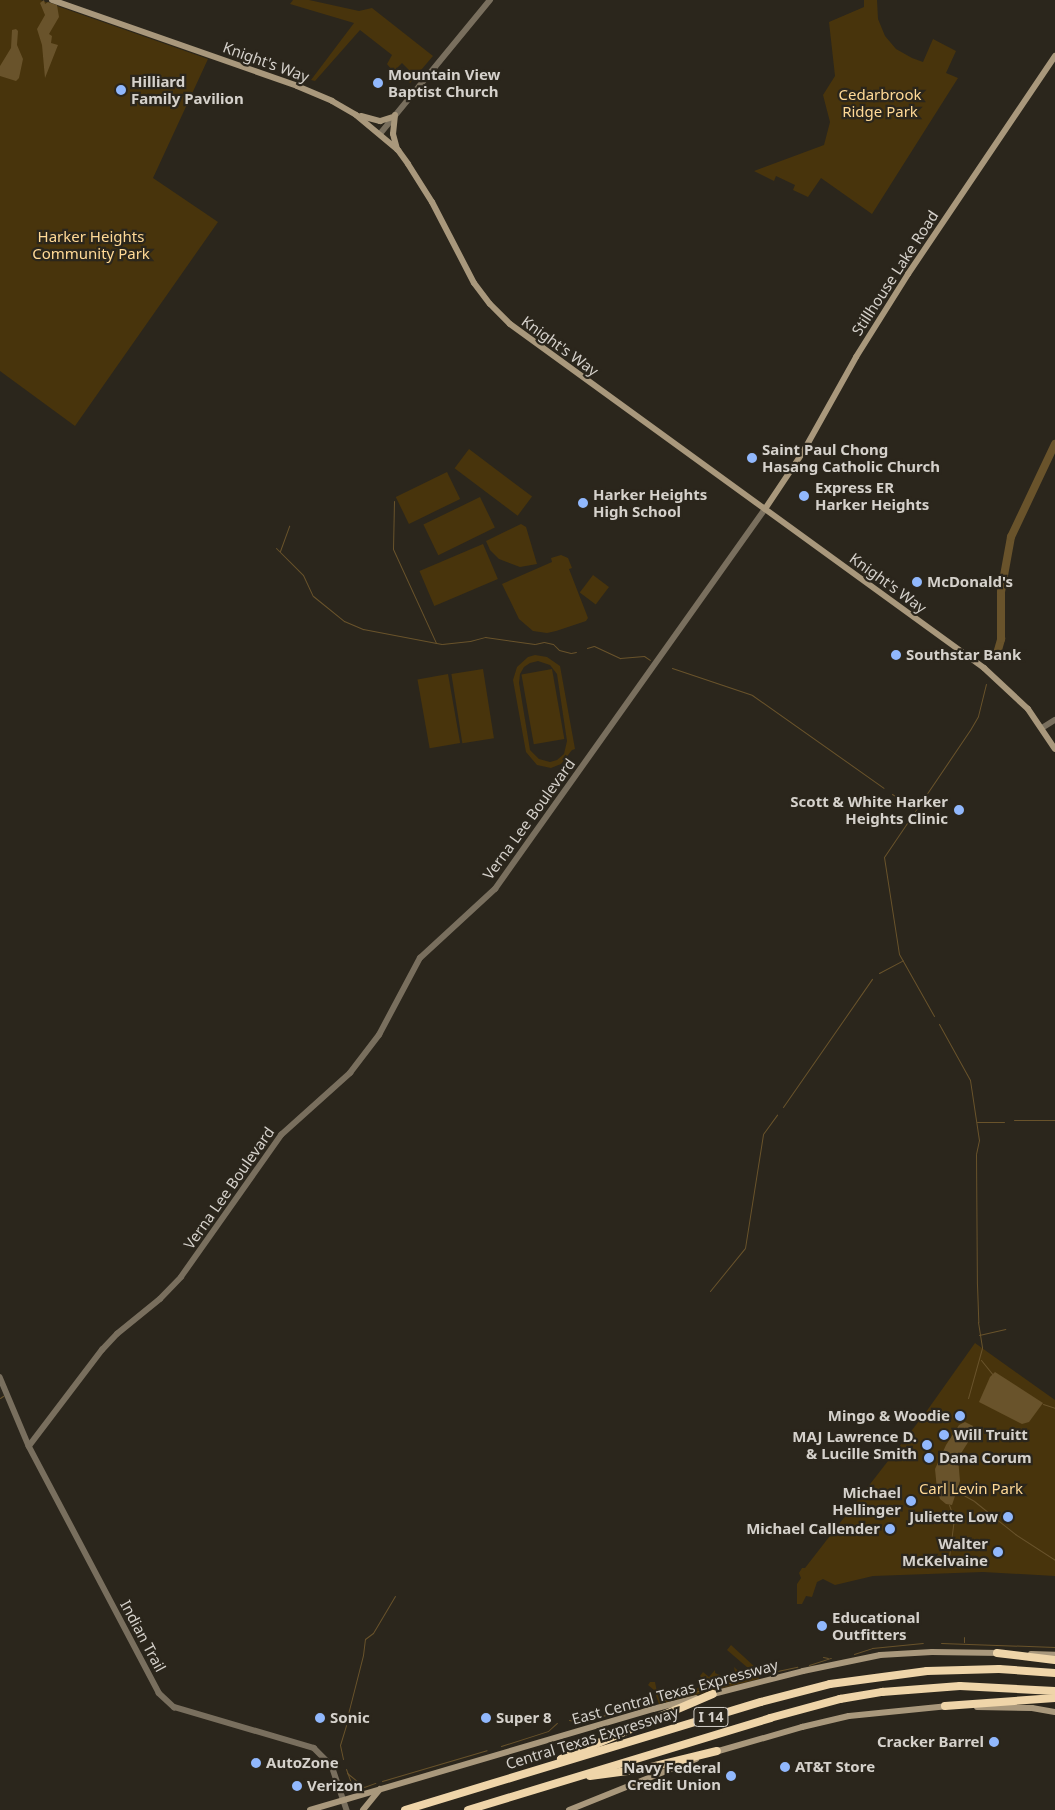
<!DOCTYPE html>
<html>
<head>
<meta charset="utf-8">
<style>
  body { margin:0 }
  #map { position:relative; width:1055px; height:1810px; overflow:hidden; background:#2b261c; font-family:"Noto Sans",sans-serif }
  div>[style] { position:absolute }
  .green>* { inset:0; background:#48340c; transform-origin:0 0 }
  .water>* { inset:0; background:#69532b }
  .stream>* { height:1px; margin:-0.5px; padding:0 0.5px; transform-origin:0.5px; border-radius:0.5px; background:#69532b }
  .river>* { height:8px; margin:-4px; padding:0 4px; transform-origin:4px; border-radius:4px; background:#69532b }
  .tertiary>* { height:5.5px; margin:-2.75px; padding:0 2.75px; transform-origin:2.75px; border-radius:2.75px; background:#796f5e }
  .secondary>* { height:6px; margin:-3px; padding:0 3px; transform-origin:3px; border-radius:3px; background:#a9987c }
  .motorway>* { height:8px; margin:-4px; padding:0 4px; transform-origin:4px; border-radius:4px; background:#efd5a9 }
  .dots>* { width:14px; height:14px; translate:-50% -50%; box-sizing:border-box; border:2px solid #2b261c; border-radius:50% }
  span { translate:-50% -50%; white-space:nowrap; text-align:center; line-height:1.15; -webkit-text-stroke:4.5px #2b261c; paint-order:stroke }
  .shield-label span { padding:1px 4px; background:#2b261c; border:1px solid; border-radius:4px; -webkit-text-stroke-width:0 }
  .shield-label { font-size:14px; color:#d5d1cb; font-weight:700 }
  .street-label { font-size:15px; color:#d5d1cb }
  .poi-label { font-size:15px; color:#d5d1cb; font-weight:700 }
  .left { translate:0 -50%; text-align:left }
  .right { translate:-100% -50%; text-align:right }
  .park-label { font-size:15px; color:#ffd996 }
</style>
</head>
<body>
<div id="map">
  <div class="green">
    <i style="clip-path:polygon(0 0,40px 0,208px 59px,153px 178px,218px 222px,75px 426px,0 371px)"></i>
    <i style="clip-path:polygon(293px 0,309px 0,359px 11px,372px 8px,433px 56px,410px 83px,407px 79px,410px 71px,402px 63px,396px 69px,391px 69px,387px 64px,392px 55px,360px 30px,315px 81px,311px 80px,354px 23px,290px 4px)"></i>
    <i style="clip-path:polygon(864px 0,877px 0,878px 19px,885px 36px,896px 49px,912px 58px,923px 62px,933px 39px,956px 51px,946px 73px,958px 78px,872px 214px,821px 178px,808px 197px,793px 190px,795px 185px,776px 176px,774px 181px,754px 171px,824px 145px,830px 122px,823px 95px,835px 76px,829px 22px,864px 7px)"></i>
    <i style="left:469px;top:449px;width:79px;height:24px;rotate:37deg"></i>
    <i style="left:447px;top:472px;width:30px;height:57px;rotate:64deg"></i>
    <i style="left:480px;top:497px;width:34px;height:63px;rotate:64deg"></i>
    <i style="clip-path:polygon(521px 524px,526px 527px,537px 564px,520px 567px,499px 559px,490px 550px,486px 541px)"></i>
    <i style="left:483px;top:544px;width:38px;height:69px;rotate:67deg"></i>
    <i style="clip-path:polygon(561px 555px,568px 558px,572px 568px,569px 569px,588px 618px,586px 621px,556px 631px,547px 633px,533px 631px,519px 619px,502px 584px,552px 562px,551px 558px)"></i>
    <i style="left:593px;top:575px;width:20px;height:22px;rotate:37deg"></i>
    <i style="clip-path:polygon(evenodd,535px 655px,547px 657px,560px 666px,575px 749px,572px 750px,561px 764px,551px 768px,537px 765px,526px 752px,513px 680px,517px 667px,528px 657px,535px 655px,538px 661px,550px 665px,557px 674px,567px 741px,564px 754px,557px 760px,550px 762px,539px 759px,530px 750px,519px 683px,520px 674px,524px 667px,530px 663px,538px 661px)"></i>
    <i style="left:483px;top:669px;width:70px;height:32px;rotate:81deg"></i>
    <i style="left:552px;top:669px;width:71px;height:31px;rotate:80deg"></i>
    <i style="left:448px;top:674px;width:70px;height:31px;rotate:80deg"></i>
    <i style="clip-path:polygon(975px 1343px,1055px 1400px,1055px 1576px,983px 1572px,873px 1576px,835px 1585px,823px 1579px,817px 1582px,812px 1597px,806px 1596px,802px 1604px,797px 1604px,797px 1584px,801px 1578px,799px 1573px,802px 1568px,805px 1568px,926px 1412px)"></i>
    <i style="clip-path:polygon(731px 1645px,756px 1668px,759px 1679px,659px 1704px,654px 1690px,648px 1685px,650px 1682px,655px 1682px,657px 1692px,662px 1692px,663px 1696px,698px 1688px,702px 1678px,700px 1676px,703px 1672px,709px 1677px,715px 1670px,715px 1673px,724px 1677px,735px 1672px,734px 1667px,742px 1674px,748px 1668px,727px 1650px)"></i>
  </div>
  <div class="water">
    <i style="clip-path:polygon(44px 0,45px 4px,48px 2px,57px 5px,59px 17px,49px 34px,52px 36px,51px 43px,58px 45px,45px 78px,42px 45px,37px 29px,45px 15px,40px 3px)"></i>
    <i style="clip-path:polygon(16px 29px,18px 31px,17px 45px,23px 59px,19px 78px,16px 81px,0 76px,0 66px,11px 48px,12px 30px)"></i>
    <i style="clip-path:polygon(995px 1372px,1043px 1403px,1029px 1422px,1022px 1424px,979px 1402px,990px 1377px)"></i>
    <i style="clip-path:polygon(965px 1422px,973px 1426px,974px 1433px,958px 1458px,960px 1481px,952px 1505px,946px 1504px,940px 1499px,937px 1489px,935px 1469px,946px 1445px,959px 1425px)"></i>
  </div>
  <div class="stream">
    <i style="left:394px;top:501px;width:48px;rotate:91.2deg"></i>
    <i style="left:393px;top:549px;width:103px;rotate:65.4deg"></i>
    <i style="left:276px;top:548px;width:38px;rotate:45deg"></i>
    <i style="left:303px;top:575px;width:23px;rotate:65deg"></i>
    <i style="left:313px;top:596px;width:40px;rotate:39deg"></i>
    <i style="left:344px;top:621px;width:21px;rotate:23deg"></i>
    <i style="left:363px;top:629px;width:80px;rotate:10.8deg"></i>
    <i style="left:442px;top:644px;width:28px;rotate:-6deg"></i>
    <i style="left:470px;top:641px;width:16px;rotate:-15deg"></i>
    <i style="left:485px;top:637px;width:50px;rotate:8deg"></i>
    <i style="left:535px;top:644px;width:9px;rotate:-13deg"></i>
    <i style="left:544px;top:642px;width:9px;rotate:13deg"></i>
    <i style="left:553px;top:644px;width:8px;rotate:45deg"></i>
    <i style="left:559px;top:650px;width:12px;rotate:14deg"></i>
    <i style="left:571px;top:653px;width:5px;rotate:-11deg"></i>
    <i style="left:280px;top:551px;width:27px;rotate:-70deg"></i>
    <i style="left:587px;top:648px;width:7px;rotate:-16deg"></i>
    <i style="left:594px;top:646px;width:29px;rotate:25deg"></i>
    <i style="left:620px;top:658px;width:24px;rotate:-5deg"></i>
    <i style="left:644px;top:656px;width:7px;rotate:34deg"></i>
    <i style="left:672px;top:668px;width:84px;rotate:18.6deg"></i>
    <i style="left:752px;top:695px;width:161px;rotate:35.2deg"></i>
    <i style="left:892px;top:794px;width:21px;rotate:31deg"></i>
    <i style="left:910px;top:805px;width:8px"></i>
    <i style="left:879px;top:973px;width:27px;rotate:-28deg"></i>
    <i style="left:934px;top:1016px;width:71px;rotate:-119.4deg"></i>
    <i style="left:899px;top:954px;width:98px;rotate:-98.8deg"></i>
    <i style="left:884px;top:857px;width:153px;rotate:-55.9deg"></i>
    <i style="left:970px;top:730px;width:16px;rotate:-60deg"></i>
    <i style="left:978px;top:716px;width:33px;rotate:-76deg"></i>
    <i style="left:939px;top:1024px;width:64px;rotate:61deg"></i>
    <i style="left:970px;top:1080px;width:61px;rotate:81.5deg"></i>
    <i style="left:979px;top:1140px;width:14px;rotate:102deg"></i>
    <i style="left:976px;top:1154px;width:130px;rotate:89.6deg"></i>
    <i style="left:977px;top:1284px;width:38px;rotate:88deg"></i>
    <i style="left:978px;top:1322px;width:26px;rotate:81deg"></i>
    <i style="left:982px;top:1348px;width:52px;rotate:105.6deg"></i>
    <i style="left:783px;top:1107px;width:156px;rotate:-55.2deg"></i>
    <i style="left:1014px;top:1120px;width:41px"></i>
    <i style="left:977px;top:1122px;width:27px"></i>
    <i style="left:710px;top:1291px;width:55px;rotate:-50.9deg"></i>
    <i style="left:745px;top:1248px;width:115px;rotate:-81deg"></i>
    <i style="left:763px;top:1134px;width:24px;rotate:-54deg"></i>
    <i style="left:979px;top:1335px;width:27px;rotate:-13deg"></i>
    <i style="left:981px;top:1360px;width:21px;rotate:51deg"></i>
    <i style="left:0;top:1398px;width:4px;rotate:-34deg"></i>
    <i style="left:1043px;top:1404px;width:13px;rotate:18deg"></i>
    <i style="left:958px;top:1492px;width:18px;rotate:29deg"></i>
    <i style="left:974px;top:1501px;width:53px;rotate:38.8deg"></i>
    <i style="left:1015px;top:1534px;width:48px;rotate:33deg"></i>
    <i style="left:948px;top:1565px;width:47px;rotate:-82.7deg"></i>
    <i style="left:954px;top:1518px;width:14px;rotate:-111deg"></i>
    <i style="left:964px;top:1642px;width:5px;rotate:-90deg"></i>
    <i style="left:941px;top:1643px;width:114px;rotate:2deg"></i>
    <i style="left:854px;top:1654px;width:19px;rotate:-18deg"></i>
    <i style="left:872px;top:1648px;width:51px;rotate:-5.6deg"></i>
    <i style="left:823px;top:1657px;width:5px;rotate:11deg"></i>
    <i style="left:809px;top:1665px;width:23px;rotate:-18deg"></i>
    <i style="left:768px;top:1673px;width:30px;rotate:-12deg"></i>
    <i style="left:660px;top:1701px;width:99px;rotate:-14.6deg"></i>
    <i style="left:348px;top:1714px;width:61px;rotate:-75.7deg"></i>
    <i style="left:363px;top:1655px;width:16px;rotate:-83deg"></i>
    <i style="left:365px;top:1639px;width:10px;rotate:-37deg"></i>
    <i style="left:373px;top:1633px;width:43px;rotate:-59.3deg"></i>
    <i style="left:569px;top:1720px;width:11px;rotate:10deg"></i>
    <i style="left:580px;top:1722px;width:68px;rotate:-15.3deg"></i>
    <i style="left:501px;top:1746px;width:49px;rotate:-17.7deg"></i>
    <i style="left:548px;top:1731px;width:12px;rotate:-42deg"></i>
    <i style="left:343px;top:1759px;width:14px;rotate:-102deg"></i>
    <i style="left:340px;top:1745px;width:21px;rotate:-73deg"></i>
    <i style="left:346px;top:1769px;width:20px;rotate:70deg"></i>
    <i style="left:347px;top:1773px;width:22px;rotate:39deg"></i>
    <i style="left:364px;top:1787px;width:12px;rotate:-20deg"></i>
    <i style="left:382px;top:1781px;width:109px;rotate:-16.4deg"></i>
  </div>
  <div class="river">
    <i style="left:996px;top:657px;width:19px;rotate:-74deg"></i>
    <i style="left:1001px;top:639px;width:47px;rotate:-90deg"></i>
    <i style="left:1001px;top:592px;width:56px;rotate:-79.7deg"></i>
    <i style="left:1011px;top:537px;width:103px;rotate:-64.7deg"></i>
  </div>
  <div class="tertiary">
    <i style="left:380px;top:134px;width:173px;rotate:-50.6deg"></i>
    <i style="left:1042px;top:728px;width:15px;rotate:-32deg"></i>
    <i style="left:0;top:1377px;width:75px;rotate:67.2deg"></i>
    <i style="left:29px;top:1446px;width:279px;rotate:62.2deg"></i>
    <i style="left:159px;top:1693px;width:21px;rotate:43deg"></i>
    <i style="left:174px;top:1707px;width:146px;rotate:16.3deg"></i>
    <i style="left:314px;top:1748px;width:25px;rotate:45deg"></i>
    <i style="left:332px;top:1766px;width:46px;rotate:71.2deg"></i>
    <i style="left:29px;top:1446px;width:121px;rotate:-52.8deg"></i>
    <i style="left:102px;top:1350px;width:22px;rotate:-47deg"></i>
    <i style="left:117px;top:1334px;width:55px;rotate:-39.1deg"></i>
    <i style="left:160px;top:1299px;width:30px;rotate:-46deg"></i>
    <i style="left:181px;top:1277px;width:174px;rotate:-54.8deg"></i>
    <i style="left:281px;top:1135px;width:93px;rotate:-41.9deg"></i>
    <i style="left:350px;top:1073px;width:48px;rotate:-52.7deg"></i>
    <i style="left:379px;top:1035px;width:87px;rotate:-62deg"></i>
    <i style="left:420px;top:958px;width:102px;rotate:-42.6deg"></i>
    <i style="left:495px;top:889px;width:466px;rotate:-54.6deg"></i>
  </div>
  <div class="secondary">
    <i style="left:52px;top:0;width:260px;rotate:19.3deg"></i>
    <i style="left:297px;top:86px;width:38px;rotate:23deg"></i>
    <i style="left:332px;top:101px;width:28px;rotate:30deg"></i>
    <i style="left:356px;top:115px;width:55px;rotate:39.8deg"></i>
    <i style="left:398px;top:150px;width:17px;rotate:54deg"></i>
    <i style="left:408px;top:164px;width:45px;rotate:57.7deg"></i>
    <i style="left:432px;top:202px;width:91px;rotate:62.6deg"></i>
    <i style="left:474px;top:283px;width:26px;rotate:53deg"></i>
    <i style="left:490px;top:304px;width:28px;rotate:45deg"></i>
    <i style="left:510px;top:324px;width:586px;rotate:35.97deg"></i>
    <i style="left:984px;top:668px;width:60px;rotate:43deg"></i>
    <i style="left:1028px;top:709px;width:48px;rotate:56deg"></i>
    <i style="left:395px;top:115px;width:19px;rotate:96deg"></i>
    <i style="left:393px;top:134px;width:16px;rotate:75deg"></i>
    <i style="left:361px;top:116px;width:20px;rotate:15deg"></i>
    <i style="left:380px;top:121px;width:14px;rotate:-17deg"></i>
    <i style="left:765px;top:509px;width:69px;rotate:-56.3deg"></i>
    <i style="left:803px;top:452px;width:109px;rotate:-60.8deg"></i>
    <i style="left:856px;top:357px;width:98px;rotate:-57.9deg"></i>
    <i style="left:908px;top:274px;width:263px;rotate:-56deg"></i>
    <i style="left:1031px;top:1654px;width:24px;rotate:2deg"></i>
    <i style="left:709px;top:1695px;width:97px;rotate:-14.3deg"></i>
    <i style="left:803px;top:1671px;width:79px;rotate:-11.7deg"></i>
    <i style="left:880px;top:1655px;width:52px;rotate:-3.3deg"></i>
    <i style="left:932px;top:1652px;width:69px;rotate:0.8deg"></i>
    <i style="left:977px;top:1707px;width:55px;rotate:1deg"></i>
    <i style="left:1032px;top:1708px;width:23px;rotate:10deg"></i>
    <i style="left:715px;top:1752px;width:91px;rotate:-16deg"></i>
    <i style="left:802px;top:1727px;width:48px;rotate:-13.2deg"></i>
    <i style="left:849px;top:1716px;width:100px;rotate:-5.7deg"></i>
    <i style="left:310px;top:1810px;width:358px;rotate:-16.4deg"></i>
    <i style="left:653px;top:1709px;width:44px;rotate:-14.3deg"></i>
    <i style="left:363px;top:1810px;width:27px;rotate:-51deg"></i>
    <i style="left:569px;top:1810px;width:137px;rotate:-21.9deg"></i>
  </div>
  <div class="motorway">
    <i style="left:997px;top:1653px;width:58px;rotate:6.9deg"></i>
    <i style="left:945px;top:1706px;width:110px;rotate:-4.2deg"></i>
    <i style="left:561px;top:1759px;width:165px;rotate:-23.2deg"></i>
    <i style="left:590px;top:1776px;width:53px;rotate:-7.5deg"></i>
    <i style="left:643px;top:1769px;width:76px;rotate:-13.7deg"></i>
    <i style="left:405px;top:1810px;width:372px;rotate:-16.9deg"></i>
    <i style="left:761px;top:1702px;width:71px;rotate:-14.6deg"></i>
    <i style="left:830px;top:1684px;width:98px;rotate:-7.6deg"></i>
    <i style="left:927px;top:1671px;width:72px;rotate:-1.6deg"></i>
    <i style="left:999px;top:1669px;width:56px;rotate:4.1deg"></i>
    <i style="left:468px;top:1810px;width:316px;rotate:-16.9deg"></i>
    <i style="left:770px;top:1718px;width:73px;rotate:-15.2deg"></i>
    <i style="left:840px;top:1699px;width:43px;rotate:-9.5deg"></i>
    <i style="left:882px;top:1692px;width:78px;rotate:-4.4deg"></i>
    <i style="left:960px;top:1686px;width:95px;rotate:3deg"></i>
  </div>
  <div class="dots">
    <i style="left:378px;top:83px;background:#91b8fd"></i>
    <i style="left:121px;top:90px;background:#91b8fd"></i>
    <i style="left:752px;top:458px;background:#91b8fd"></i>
    <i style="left:804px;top:496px;background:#91b8fd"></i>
    <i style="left:583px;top:503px;background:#91b8fd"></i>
    <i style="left:917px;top:582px;background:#91b8fd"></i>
    <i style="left:896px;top:655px;background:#91b8fd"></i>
    <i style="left:959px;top:810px;background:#91b8fd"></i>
    <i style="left:960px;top:1416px;background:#91b8fd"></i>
    <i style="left:944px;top:1435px;background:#91b8fd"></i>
    <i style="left:927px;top:1445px;background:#91b8fd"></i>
    <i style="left:929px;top:1458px;background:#91b8fd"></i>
    <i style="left:911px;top:1501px;background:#91b8fd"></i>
    <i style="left:1008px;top:1517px;background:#91b8fd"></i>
    <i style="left:890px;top:1529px;background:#91b8fd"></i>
    <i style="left:998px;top:1552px;background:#91b8fd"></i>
    <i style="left:822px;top:1626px;background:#91b8fd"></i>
    <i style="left:320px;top:1718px;background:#91b8fd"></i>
    <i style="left:486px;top:1718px;background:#91b8fd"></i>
    <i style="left:994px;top:1742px;background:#91b8fd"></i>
    <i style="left:256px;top:1763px;background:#91b8fd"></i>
    <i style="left:785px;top:1767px;background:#91b8fd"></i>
    <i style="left:731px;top:1776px;background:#91b8fd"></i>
    <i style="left:297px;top:1786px;background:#91b8fd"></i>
  </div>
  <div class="shield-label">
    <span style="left:711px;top:1717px">I 14</span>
  </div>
  <div class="street-label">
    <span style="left:266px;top:62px;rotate:20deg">Knight's Way</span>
    <span style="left:895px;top:273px;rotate:-57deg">Stillhouse Lake Road</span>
    <span style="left:560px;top:346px;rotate:36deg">Knight's Way</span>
    <span style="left:888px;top:583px;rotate:36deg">Knight's Way</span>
    <span style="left:529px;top:819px;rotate:-54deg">Verna Lee Boulevard</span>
    <span style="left:229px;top:1188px;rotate:-55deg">Verna Lee Boulevard</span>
    <span style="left:143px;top:1636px;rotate:62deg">Indian Trail</span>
    <span style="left:675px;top:1692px;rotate:-15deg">East Central Texas Expressway</span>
    <span style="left:592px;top:1738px;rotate:-17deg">Central Texas Expressway</span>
  </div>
  <div class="poi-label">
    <span class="left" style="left:388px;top:83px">Mountain View<br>Baptist Church</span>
    <span class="left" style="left:131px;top:90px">Hilliard<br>Family Pavilion</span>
    <span class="left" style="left:762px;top:458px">Saint Paul Chong<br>Hasang Catholic Church</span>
    <span class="left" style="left:815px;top:496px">Express ER<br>Harker Heights</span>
    <span class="left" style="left:593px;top:503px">Harker Heights<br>High School</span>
    <span class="left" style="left:927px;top:582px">McDonald's</span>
    <span class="left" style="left:906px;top:655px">Southstar Bank</span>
    <span class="right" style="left:948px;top:810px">Scott &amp; White Harker<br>Heights Clinic</span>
    <span class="right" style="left:950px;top:1416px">Mingo &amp; Woodie</span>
    <span class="left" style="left:954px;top:1435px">Will Truitt</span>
    <span class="right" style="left:917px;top:1445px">MAJ Lawrence D.<br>&amp; Lucille Smith</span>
    <span class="left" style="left:939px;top:1458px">Dana Corum</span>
    <span class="right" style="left:901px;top:1501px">Michael<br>Hellinger</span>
    <span class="right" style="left:998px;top:1517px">Juliette Low</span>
    <span class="right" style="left:880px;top:1529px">Michael Callender</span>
    <span class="right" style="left:988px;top:1552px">Walter<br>McKelvaine</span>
    <span class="left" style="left:832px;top:1626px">Educational<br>Outfitters</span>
    <span class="left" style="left:330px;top:1718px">Sonic</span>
    <span class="left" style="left:496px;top:1718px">Super 8</span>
    <span class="right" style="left:984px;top:1742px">Cracker Barrel</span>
    <span class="left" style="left:266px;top:1763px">AutoZone</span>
    <span class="right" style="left:721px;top:1776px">Navy Federal<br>Credit Union</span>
    <span class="left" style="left:795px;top:1767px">AT&amp;T Store</span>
    <span class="left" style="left:307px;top:1786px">Verizon</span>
  </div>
  <div class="park-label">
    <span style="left:880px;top:103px">Cedarbrook<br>Ridge Park</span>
    <span style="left:91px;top:245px">Harker Heights<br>Community Park</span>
    <span style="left:971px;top:1489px">Carl Levin Park</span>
  </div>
</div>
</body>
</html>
